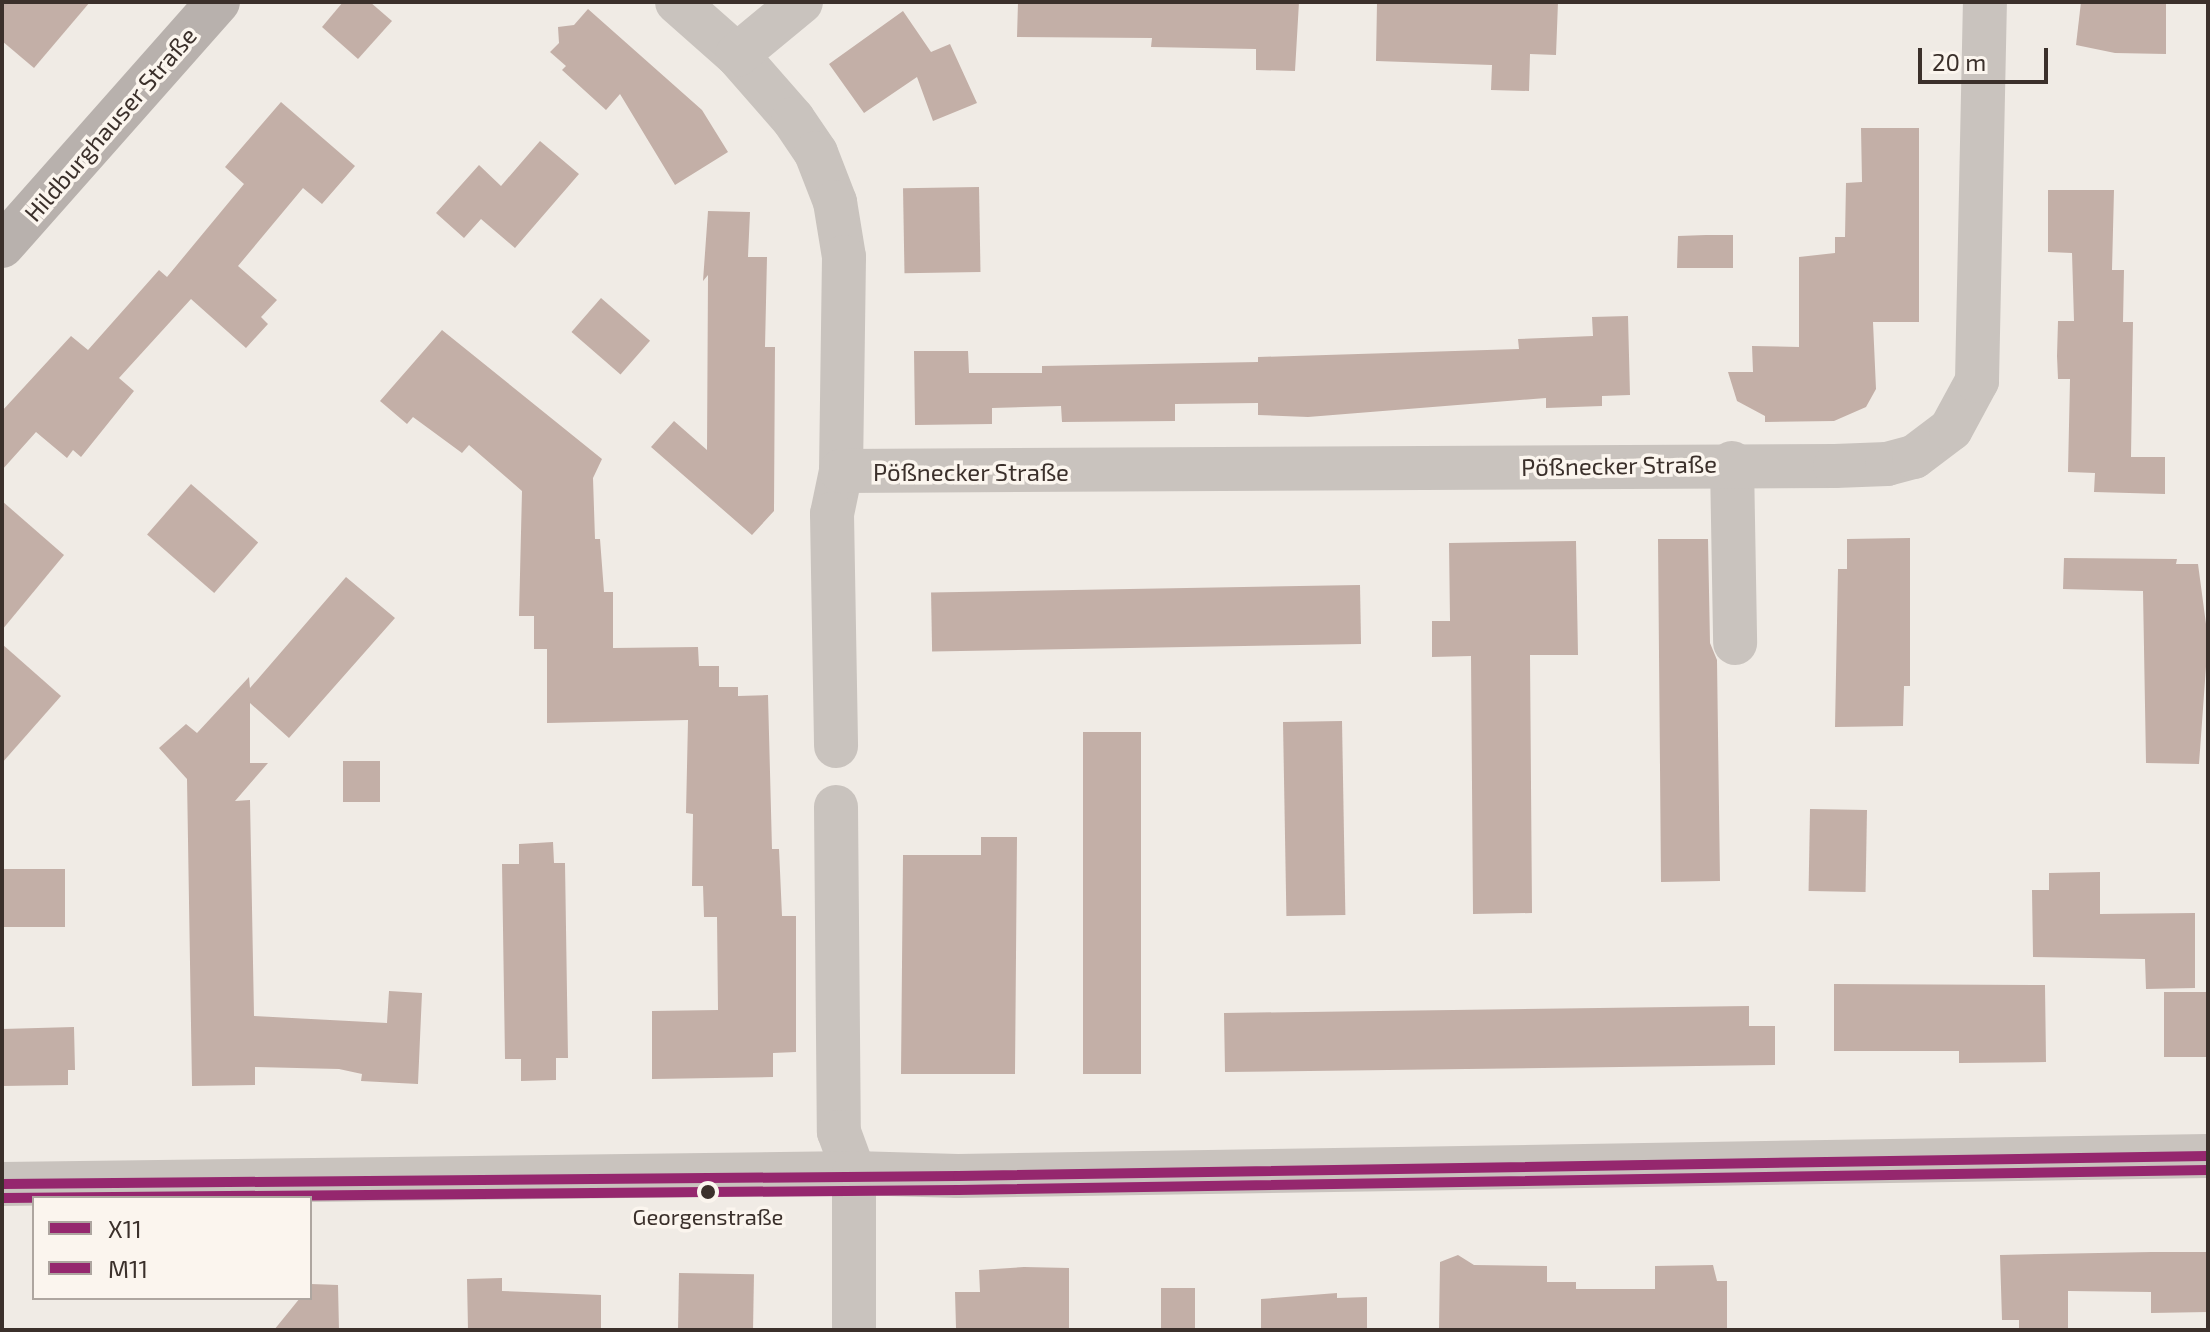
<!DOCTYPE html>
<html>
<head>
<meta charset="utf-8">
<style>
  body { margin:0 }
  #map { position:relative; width:2210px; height:1332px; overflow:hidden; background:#f0ebe5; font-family:"Exo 2",sans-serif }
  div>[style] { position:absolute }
  .building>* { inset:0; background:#c3afa7; transform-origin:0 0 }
  .minor>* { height:44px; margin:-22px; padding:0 22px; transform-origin:22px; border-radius:22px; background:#c9c3be }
  .major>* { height:44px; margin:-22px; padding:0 22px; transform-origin:22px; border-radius:22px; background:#b8b1ad }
  .bus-1>* { height:10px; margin:-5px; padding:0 5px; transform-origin:5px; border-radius:5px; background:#95276e }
  .bus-2>* { height:10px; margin:-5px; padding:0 5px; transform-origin:5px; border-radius:5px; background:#95276e }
  .dots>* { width:22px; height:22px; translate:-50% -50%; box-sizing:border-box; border:4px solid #fbf5ee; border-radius:50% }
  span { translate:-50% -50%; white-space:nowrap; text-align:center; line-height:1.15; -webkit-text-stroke:7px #fbf5ee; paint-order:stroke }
  .bus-label { font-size:22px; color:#3b302b }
  .street-label { font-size:24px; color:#3b302b }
  .frame { position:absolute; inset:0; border:4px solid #3b302b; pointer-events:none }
  .legend { position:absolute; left:32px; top:1196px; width:280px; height:104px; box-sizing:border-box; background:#fbf5ee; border:2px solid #aea6a0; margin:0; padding:10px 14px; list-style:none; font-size:24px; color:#3b302b }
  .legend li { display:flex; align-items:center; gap:16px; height:40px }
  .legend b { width:40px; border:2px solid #aea6a0 }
  .scale { position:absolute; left:1918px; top:48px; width:130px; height:36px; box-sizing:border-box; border:4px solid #3b302b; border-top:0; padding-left:10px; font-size:24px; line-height:28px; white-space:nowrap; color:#3b302b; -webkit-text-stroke:6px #fbf5ee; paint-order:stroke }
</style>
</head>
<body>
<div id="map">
  <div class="building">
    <i style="clip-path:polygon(2px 2px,90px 2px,34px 68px,2px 41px)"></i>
    <i style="clip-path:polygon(343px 2px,370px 2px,392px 21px,358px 59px,322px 27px)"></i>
    <i style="clip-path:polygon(1018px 2px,1299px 2px,1295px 71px,1256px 70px,1256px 49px,1151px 47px,1152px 38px,1017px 37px)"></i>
    <i style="clip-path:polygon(1377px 2px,1558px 2px,1556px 55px,1530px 54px,1529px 91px,1491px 90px,1492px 65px,1376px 61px)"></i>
    <i style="clip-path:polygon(2081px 2px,2166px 2px,2166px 54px,2115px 53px,2076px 45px)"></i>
    <i style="clip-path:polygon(588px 9px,702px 110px,728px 152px,675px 185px,620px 94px,606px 110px,562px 70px,566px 66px,550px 52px,559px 43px,558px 27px,574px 25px)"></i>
    <i style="clip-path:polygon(903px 11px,931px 52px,950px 44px,977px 103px,933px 121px,917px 77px,864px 113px,829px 64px)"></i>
    <i style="clip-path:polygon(281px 102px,355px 166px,322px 204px,303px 188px,238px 266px,277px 300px,261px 317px,268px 324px,246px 348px,191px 299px,119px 378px,134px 391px,81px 457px,73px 450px,67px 458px,36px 432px,2px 470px,2px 411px,71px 336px,88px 350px,159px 270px,167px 277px,244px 184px,225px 167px)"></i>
    <i style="clip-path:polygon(1861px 128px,1919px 128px,1919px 322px,1873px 322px,1876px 389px,1866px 407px,1834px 421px,1765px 422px,1765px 416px,1737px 401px,1728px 372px,1753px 372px,1752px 346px,1799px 347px,1799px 257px,1835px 253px,1835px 237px,1845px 237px,1846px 183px,1862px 182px)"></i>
    <i style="clip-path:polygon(540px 141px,579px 174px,515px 248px,481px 219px,464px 238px,436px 213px,479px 165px,501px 186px)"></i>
    <i style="left:979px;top:187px;width:85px;height:76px;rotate:89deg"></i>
    <i style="clip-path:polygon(2048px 190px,2114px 190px,2112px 270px,2124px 270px,2123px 322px,2133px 322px,2131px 457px,2165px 457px,2165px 494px,2094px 492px,2095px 473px,2068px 472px,2070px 379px,2058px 379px,2057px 356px,2058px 321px,2074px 321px,2072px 253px,2048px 252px)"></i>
    <i style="clip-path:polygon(708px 211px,750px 212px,748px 257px,767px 257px,765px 347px,775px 347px,774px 511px,752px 535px,651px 447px,674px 421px,707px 450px,708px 275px,703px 281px)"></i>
    <i style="clip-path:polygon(1706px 235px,1733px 235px,1733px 268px,1677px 268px,1678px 236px)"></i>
    <i style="left:601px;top:298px;width:65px;height:45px;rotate:41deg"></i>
    <i style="clip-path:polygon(1628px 316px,1630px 395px,1602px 396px,1602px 406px,1546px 408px,1546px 398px,1308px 417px,1258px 415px,1258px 403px,1175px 404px,1175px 421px,1062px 422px,1061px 406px,992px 408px,992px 424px,915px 425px,914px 351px,968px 351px,969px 373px,1042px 373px,1042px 366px,1258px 362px,1258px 357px,1519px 349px,1518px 339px,1593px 336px,1592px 317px)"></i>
    <i style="clip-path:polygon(442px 330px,602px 459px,593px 478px,595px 539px,600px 539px,604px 592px,613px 592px,613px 648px,698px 647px,699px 666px,719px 666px,719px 687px,738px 687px,738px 696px,768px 695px,772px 849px,779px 849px,782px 916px,796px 916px,796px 1052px,773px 1053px,773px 1077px,652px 1079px,652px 1011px,718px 1010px,717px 917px,704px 917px,703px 886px,692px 886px,693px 814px,686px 813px,688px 720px,547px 723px,547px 649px,534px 649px,534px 616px,519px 616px,522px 491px,469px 445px,462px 453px,413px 417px,407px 424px,380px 401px)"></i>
    <i style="left:191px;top:484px;width:89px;height:67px;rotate:41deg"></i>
    <i style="clip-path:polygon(2px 501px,64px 555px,2px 630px)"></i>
    <i style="clip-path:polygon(1910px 538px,1910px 686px,1904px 686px,1903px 726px,1835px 727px,1838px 569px,1847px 569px,1847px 539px)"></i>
    <i style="clip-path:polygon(1658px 539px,1708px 539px,1710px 643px,1717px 660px,1720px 881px,1661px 882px)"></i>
    <i style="clip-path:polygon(1576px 541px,1578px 655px,1530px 655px,1532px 913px,1473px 914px,1471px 656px,1432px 657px,1432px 621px,1450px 621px,1449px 543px)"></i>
    <i style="clip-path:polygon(2064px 558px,2177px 559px,2176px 564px,2198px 564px,2208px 639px,2199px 764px,2146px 763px,2143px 591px,2063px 589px)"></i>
    <i style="clip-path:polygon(346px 577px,395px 618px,289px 738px,250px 703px,250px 763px,268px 763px,235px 801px,250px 800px,254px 1016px,387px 1023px,389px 991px,422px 993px,418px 1084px,361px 1081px,362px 1074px,339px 1069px,255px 1067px,255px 1085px,192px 1086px,187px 779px,159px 748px,186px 724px,197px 733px,249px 677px,250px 688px)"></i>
    <i style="left:1360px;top:585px;width:59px;height:429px;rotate:89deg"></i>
    <i style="clip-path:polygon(2px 644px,61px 696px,2px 763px)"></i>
    <i style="left:1342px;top:721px;width:194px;height:59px;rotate:89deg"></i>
    <i style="left:1083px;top:732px;width:58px;height:342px"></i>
    <i style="left:343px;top:761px;width:37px;height:41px"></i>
    <i style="left:1810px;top:809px;width:57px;height:82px;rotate:1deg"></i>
    <i style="clip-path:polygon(981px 837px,1017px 837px,1015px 1074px,901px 1074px,903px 855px,981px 855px)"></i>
    <i style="clip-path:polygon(553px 842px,554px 863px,565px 863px,568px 1058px,556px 1058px,556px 1080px,521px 1081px,521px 1059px,505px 1059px,502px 864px,519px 864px,519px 844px)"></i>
    <i style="left:2px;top:869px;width:63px;height:58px"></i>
    <i style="clip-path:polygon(2100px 872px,2100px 914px,2195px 913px,2195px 988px,2146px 989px,2145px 959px,2033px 957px,2032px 890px,2049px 890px,2049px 873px)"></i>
    <i style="clip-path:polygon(1834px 984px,2045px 985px,2046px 1062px,1959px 1063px,1959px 1051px,1834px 1051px)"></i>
    <i style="left:2164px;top:992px;width:44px;height:65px"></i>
    <i style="clip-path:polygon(1749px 1006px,1749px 1026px,1775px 1026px,1775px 1065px,1225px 1072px,1224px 1013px)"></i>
    <i style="clip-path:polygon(74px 1027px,75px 1070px,68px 1070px,68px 1085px,2px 1086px,2px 1029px)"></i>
    <i style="clip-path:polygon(2152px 1252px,2208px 1252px,2208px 1312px,2151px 1313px,2151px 1292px,2068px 1291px,2068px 1330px,2019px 1330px,2019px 1320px,2002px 1320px,2000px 1255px)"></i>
    <i style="clip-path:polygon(1458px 1255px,1474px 1265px,1547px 1266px,1547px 1282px,1576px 1282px,1576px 1289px,1655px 1289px,1655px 1266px,1713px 1265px,1717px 1281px,1727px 1281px,1727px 1329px,1439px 1330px,1440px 1262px)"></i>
    <i style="clip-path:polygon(1024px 1267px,1069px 1268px,1069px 1330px,956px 1328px,955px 1292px,980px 1292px,979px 1270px)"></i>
    <i style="left:679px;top:1273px;width:75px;height:57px;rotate:1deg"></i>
    <i style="clip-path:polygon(502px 1278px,502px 1291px,601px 1295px,601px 1330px,468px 1330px,467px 1279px)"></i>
    <i style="clip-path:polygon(311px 1284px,338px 1285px,339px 1330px,274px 1330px,300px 1298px,310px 1298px)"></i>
    <i style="left:1195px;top:1288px;width:42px;height:34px;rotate:90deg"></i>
    <i style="clip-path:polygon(1337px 1293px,1337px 1298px,1367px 1297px,1367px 1330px,1261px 1330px,1261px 1299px)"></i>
  </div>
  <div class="minor">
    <i style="left:677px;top:2px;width:80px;rotate:41.5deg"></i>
    <i style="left:737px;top:55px;width:85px;rotate:48.8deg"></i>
    <i style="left:793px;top:119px;width:41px;rotate:55.9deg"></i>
    <i style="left:816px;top:153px;width:53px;rotate:68.8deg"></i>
    <i style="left:835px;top:202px;width:56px;rotate:80.7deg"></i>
    <i style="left:844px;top:257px;width:214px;rotate:90.8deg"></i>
    <i style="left:841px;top:471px;width:44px;rotate:101.8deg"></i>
    <i style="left:832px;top:514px;width:232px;rotate:89deg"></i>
    <i style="left:737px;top:55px;width:83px;rotate:-39.6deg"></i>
    <i style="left:1732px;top:463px;width:180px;rotate:89deg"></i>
    <i style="left:841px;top:471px;width:994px;rotate:-0.29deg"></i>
    <i style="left:1835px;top:466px;width:52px;rotate:-2.2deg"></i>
    <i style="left:1887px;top:464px;width:28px;rotate:-15deg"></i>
    <i style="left:1914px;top:457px;width:46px;rotate:-37.1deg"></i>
    <i style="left:1951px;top:429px;width:55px;rotate:-61.6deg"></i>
    <i style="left:1977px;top:381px;width:379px;rotate:-88.8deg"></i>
    <i style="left:836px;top:807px;width:325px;rotate:89.5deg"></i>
    <i style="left:839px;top:1132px;width:44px;rotate:69.9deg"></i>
    <i style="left:854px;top:1173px;width:157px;rotate:90deg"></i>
    <i style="left:2px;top:1184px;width:852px;rotate:-0.74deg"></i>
    <i style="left:854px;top:1173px;width:104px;rotate:1.7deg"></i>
    <i style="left:958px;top:1176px;width:1250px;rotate:-0.92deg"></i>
  </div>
  <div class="major">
    <i style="left:2px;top:246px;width:326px;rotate:-48.5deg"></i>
  </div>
  <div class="bus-1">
    <i style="left:2px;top:1184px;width:956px;rotate:-0.48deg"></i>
    <i style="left:958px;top:1176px;width:1250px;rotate:-0.92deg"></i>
  </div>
  <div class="bus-2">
    <i style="left:2px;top:1198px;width:956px;rotate:-0.48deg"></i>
    <i style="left:958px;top:1190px;width:1250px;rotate:-0.92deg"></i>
  </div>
  <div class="dots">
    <i style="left:708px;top:1192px;background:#3b302b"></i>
  </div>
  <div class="bus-label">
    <span style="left:708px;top:1217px">Georgenstraße</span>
  </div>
  <div class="street-label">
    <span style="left:110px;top:124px;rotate:-49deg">Hildburghauser Straße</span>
    <span style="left:1619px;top:465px;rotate:-1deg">Pößnecker Straße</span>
    <span style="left:971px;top:472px">Pößnecker Straße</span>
  </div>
  <div class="frame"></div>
  <ul class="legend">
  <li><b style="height:10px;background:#95276e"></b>X11</li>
  <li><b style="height:10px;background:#95276e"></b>M11</li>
  </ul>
  <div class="scale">20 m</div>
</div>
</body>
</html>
